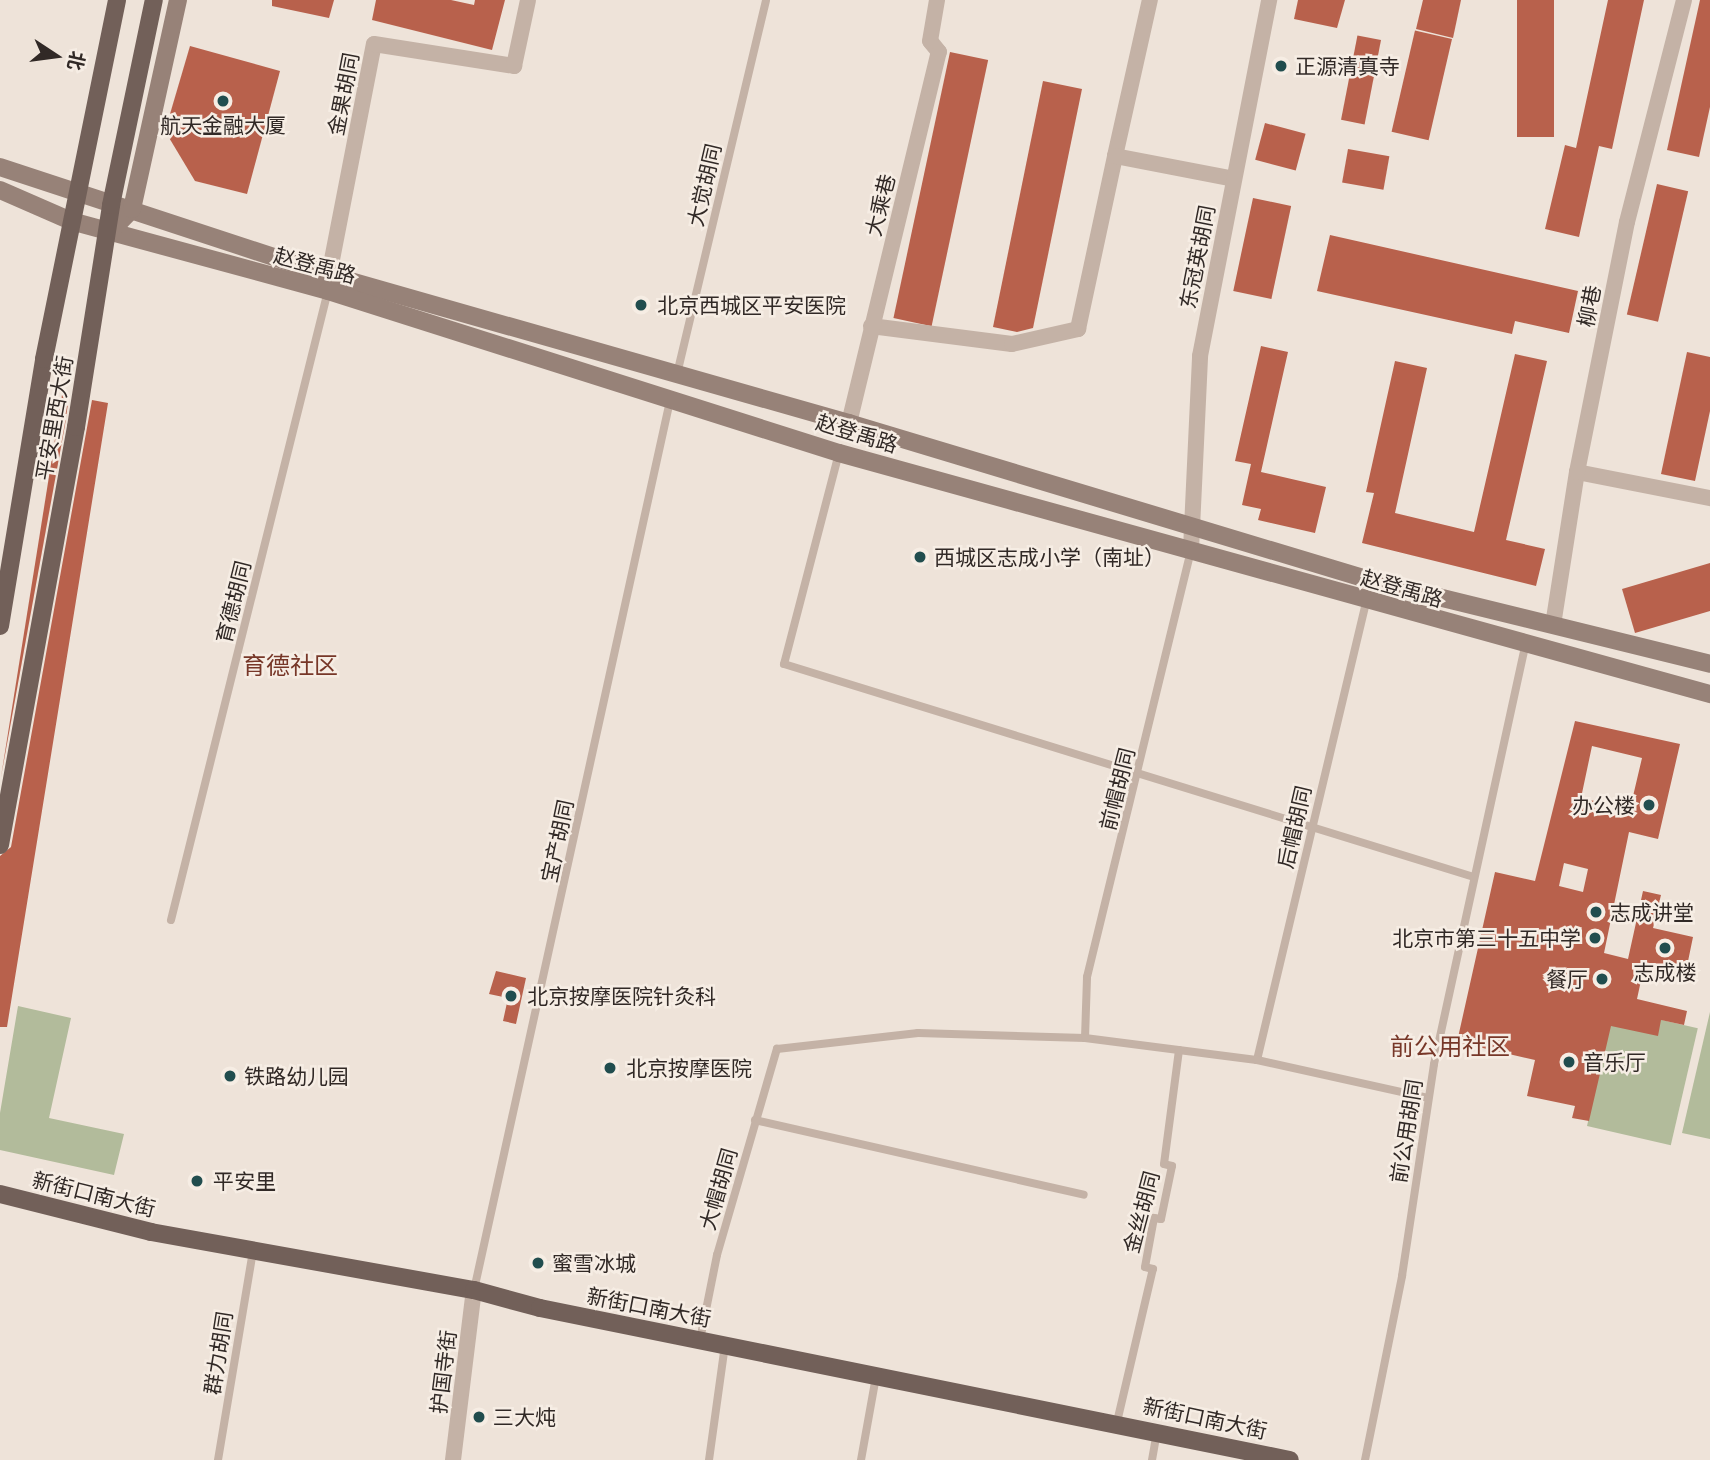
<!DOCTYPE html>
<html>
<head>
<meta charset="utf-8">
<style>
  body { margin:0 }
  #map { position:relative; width:1710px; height:1460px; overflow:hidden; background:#eee3d9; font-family:Manrope,"Noto Sans SC",sans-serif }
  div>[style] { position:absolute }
  .green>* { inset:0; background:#b2bb9b; transform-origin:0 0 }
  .building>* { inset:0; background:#b8614c; transform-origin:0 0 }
  .lane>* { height:8px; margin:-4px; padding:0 4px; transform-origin:4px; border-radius:4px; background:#c4b2a6 }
  .street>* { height:16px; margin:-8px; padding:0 8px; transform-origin:8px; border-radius:8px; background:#c4b2a6 }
  .secondary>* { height:18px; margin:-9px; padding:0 9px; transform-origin:9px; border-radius:9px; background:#978278 }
  .primary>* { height:18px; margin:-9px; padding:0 9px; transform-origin:9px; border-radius:9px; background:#726059 }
  .dots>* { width:19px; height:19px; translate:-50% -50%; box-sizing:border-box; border:4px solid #f6ede4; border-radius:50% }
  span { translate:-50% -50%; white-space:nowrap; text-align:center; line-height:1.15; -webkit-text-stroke:5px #f6ede4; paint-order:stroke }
  .poi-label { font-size:21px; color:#312926 }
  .left { translate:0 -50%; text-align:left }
  .right { translate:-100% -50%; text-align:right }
  .street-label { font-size:21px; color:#312926 }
  .quarter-label { font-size:24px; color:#773728 }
  .north { position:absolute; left:21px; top:21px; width:70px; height:70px; -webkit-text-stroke:5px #f6ede4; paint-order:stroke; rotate:103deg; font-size:19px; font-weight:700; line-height:28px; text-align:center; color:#312926 }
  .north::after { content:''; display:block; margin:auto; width:24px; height:32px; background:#312926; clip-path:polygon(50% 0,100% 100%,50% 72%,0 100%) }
</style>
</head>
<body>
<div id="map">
  <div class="green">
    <i style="clip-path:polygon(18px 1006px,71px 1018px,49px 1118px,124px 1134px,114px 1175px,0 1150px,0 1113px)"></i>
    <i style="left:1614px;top:1009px;width:86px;height:120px;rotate:13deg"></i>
    <i style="clip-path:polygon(1710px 1012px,1710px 1139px,1682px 1133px)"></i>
  </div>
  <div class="building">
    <i style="clip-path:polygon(272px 0,334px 0,329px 18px,272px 6px)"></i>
    <i style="clip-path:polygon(376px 0,451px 0,474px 5px,475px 0,505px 0,492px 50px,372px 20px)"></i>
    <i style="clip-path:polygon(1298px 0,1345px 0,1337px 28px,1294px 19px)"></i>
    <i style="clip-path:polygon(1423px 0,1461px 0,1453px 38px,1416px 29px)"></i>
    <i style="left:1517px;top:0;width:37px;height:137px"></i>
    <i style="clip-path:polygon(1608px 0,1644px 0,1612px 149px,1599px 146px,1579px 237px,1545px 229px,1565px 145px,1576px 148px)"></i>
    <i style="clip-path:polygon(1700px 0,1710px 0,1710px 107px,1699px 157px,1667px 150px)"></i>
    <i style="left:1452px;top:39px;width:104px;height:38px;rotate:103deg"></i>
    <i style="left:1381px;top:40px;width:86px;height:24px;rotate:101deg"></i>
    <i style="clip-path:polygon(190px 46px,280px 71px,247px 194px,195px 181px,165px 131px)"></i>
    <i style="left:950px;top:52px;width:39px;height:272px;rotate:12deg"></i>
    <i style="clip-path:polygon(1043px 81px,1082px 89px,1033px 328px,1017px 332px,993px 327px)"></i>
    <i style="left:1265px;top:123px;width:42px;height:38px;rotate:15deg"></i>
    <i style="left:1348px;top:149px;width:42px;height:34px;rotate:10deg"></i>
    <i style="left:1657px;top:184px;width:32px;height:134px;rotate:13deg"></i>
    <i style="left:1253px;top:198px;width:39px;height:95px;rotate:12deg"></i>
    <i style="clip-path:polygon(1330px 235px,1578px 291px,1569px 333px,1515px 321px,1512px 334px,1317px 291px)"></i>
    <i style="clip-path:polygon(1261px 346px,1288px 352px,1261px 472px,1326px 487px,1315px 533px,1258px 520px,1261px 509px,1242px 505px,1251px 464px,1235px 461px)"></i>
    <i style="clip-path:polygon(1687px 352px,1710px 357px,1710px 411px,1695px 481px,1661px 474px)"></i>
    <i style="clip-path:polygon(1515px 354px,1547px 361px,1506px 540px,1545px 549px,1536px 586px,1362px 543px,1374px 493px,1366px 492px,1395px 361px,1427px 368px,1395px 513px,1474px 532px)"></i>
    <i style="clip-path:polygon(62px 395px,69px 396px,65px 425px,1px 777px)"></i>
    <i style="clip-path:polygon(92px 400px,108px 403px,7px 1027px,0 1027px,0 856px,11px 847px)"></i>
    <i style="clip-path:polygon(1710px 563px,1710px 611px,1635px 633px,1622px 589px)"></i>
    <i style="clip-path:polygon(evenodd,1575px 721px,1680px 744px,1658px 839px,1629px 832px,1604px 953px,1628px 959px,1643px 891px,1661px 895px,1653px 928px,1693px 937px,1686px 971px,1645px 962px,1637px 999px,1687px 1011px,1684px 1025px,1661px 1020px,1658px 1036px,1611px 1026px,1589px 1121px,1572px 1118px,1575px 1106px,1527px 1096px,1535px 1060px,1457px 1042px,1495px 872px,1535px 881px,1575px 721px,1592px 746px,1642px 758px,1630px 809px,1581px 798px,1592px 746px,1575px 721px,1564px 863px,1588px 869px,1583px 892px,1559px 886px,1564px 863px)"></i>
    <i style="clip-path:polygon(496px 971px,526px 978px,516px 1024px,503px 1021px,508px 998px,489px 994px)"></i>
  </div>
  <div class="lane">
    <i style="left:677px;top:374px;width:384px;rotate:-76.6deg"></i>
    <i style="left:839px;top:453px;width:218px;rotate:104.6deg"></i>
    <i style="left:784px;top:664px;width:722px;rotate:17.16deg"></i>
    <i style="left:171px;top:920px;width:648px;rotate:-75.99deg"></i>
    <i style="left:1085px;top:1038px;width:61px;rotate:-88.1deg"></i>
    <i style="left:1087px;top:977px;width:440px;rotate:-76.3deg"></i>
    <i style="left:1257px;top:1060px;width:472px;rotate:-76.6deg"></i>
    <i style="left:755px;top:1120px;width:337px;rotate:12.8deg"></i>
    <i style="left:474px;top:1290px;width:910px;rotate:-77.57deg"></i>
    <i style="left:700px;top:1340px;width:87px;rotate:-78.7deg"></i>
    <i style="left:717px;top:1255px;width:215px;rotate:-73.8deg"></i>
    <i style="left:777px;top:1049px;width:142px;rotate:-6.5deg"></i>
    <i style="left:918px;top:1033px;width:167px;rotate:1.7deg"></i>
    <i style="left:1085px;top:1038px;width:173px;rotate:7.3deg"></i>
    <i style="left:1257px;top:1060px;width:175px;rotate:12.5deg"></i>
    <i style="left:1117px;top:1422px;width:157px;rotate:-76.8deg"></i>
    <i style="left:1153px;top:1269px;width:8px;rotate:-166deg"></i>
    <i style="left:1145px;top:1267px;width:50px;rotate:-79.6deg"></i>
    <i style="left:1154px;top:1218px;width:7px;rotate:8deg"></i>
    <i style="left:1161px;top:1219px;width:54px;rotate:-78.3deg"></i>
    <i style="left:1172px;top:1166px;width:8px;rotate:-166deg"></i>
    <i style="left:1164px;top:1164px;width:115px;rotate:-82.5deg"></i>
    <i style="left:218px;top:1460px;width:212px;rotate:-80.5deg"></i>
    <i style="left:709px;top:1460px;width:116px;rotate:-82.1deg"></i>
    <i style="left:861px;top:1460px;width:84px;rotate:-79.8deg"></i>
    <i style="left:1152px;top:1460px;width:27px;rotate:-80deg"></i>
    <i style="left:1365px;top:1460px;width:188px;rotate:-78.6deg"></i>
    <i style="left:1402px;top:1276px;width:214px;rotate:-81.4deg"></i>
    <i style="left:1434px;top:1064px;width:428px;rotate:-77.7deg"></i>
  </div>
  <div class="street">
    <i style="left:1115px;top:156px;width:160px;rotate:-77.4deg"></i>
    <i style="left:329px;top:275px;width:235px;rotate:-79deg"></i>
    <i style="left:374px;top:44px;width:142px;rotate:8.9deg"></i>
    <i style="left:514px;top:66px;width:67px;rotate:-78deg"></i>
    <i style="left:871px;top:326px;width:142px;rotate:7.3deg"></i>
    <i style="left:1012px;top:344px;width:68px;rotate:-12.8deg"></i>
    <i style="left:1078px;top:329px;width:177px;rotate:-77.9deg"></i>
    <i style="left:1115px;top:156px;width:121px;rotate:10.9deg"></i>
    <i style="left:849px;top:423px;width:382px;rotate:-76.4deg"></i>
    <i style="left:939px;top:52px;width:14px;rotate:-129deg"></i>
    <i style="left:930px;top:41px;width:42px;rotate:-80.3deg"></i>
    <i style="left:1577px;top:472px;width:136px;rotate:11.1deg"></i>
    <i style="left:1191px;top:549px;width:193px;rotate:-87.3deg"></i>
    <i style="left:1200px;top:356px;width:363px;rotate:-79deg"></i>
    <i style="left:1553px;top:625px;width:155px;rotate:-81.1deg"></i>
    <i style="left:1577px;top:472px;width:255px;rotate:-78.7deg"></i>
    <i style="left:1627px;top:222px;width:229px;rotate:-75.6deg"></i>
    <i style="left:453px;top:1460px;width:171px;rotate:-83deg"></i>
  </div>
  <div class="secondary">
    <i style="left:0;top:167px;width:346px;rotate:18.2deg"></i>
    <i style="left:329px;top:275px;width:541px;rotate:15.89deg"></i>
    <i style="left:849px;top:423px;width:547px;rotate:16.78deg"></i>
    <i style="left:1373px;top:581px;width:347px;rotate:13.8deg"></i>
    <i style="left:0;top:190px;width:77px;rotate:23.6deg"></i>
    <i style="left:71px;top:221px;width:266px;rotate:15.2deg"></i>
    <i style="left:328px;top:291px;width:536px;rotate:17.59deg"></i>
    <i style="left:839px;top:453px;width:904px;rotate:15.47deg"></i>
    <i style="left:110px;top:232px;width:32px;rotate:-46deg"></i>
    <i style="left:132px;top:209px;width:214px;rotate:-77.6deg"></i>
  </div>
  <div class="primary">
    <i style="left:0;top:626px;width:271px;rotate:-80.6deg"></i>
    <i style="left:44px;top:359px;width:366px;rotate:-78.5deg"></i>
    <i style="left:0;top:845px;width:425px;rotate:-79.7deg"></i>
    <i style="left:76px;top:427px;width:225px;rotate:-81deg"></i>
    <i style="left:111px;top:205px;width:209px;rotate:-78.2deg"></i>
    <i style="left:0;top:1194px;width:156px;rotate:14.1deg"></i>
    <i style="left:151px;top:1232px;width:328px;rotate:10.2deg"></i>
    <i style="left:474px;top:1290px;width:68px;rotate:15.3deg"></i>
    <i style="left:540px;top:1308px;width:765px;rotate:11.46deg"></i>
  </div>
  <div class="dots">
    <i style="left:1281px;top:66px;background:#214d4e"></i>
    <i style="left:223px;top:101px;background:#214d4e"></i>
    <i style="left:641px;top:305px;background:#214d4e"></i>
    <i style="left:920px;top:557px;background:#214d4e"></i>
    <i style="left:1649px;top:805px;background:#214d4e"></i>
    <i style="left:1596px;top:912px;background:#214d4e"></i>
    <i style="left:1595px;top:938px;background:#214d4e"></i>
    <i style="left:1665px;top:948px;background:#214d4e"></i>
    <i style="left:1602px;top:979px;background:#214d4e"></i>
    <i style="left:511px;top:996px;background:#214d4e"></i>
    <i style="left:1569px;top:1062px;background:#214d4e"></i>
    <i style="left:610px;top:1068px;background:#214d4e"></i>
    <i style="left:230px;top:1076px;background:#214d4e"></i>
    <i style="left:197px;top:1181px;background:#214d4e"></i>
    <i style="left:538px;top:1263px;background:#214d4e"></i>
    <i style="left:479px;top:1417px;background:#214d4e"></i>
  </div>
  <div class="poi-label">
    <span class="left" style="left:1295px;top:66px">正源清真寺</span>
    <span style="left:223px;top:125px">航天金融大厦</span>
    <span class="left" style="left:657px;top:305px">北京西城区平安医院</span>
    <span class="left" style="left:934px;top:557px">西城区志成小学（南址）</span>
    <span class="right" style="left:1635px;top:805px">办公楼</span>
    <span class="left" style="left:1610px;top:912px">志成讲堂</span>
    <span class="right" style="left:1581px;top:938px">北京市第三十五中学</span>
    <span style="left:1665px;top:972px">志成楼</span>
    <span class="right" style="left:1588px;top:979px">餐厅</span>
    <span class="left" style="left:527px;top:996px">北京按摩医院针灸科</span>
    <span class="left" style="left:1583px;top:1062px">音乐厅</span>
    <span class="left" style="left:626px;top:1068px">北京按摩医院</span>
    <span class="left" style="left:244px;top:1076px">铁路幼儿园</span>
    <span class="left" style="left:213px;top:1181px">平安里</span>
    <span class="left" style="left:552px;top:1263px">蜜雪冰城</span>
    <span class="left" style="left:493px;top:1417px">三大炖</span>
  </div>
  <div class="street-label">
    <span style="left:343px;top:94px;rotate:-79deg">金果胡同</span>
    <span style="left:704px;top:185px;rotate:-77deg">大觉胡同</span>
    <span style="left:880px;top:205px;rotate:-76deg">大乘巷</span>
    <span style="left:1197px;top:257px;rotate:-79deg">东冠英胡同</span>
    <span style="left:315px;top:265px;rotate:15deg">赵登禹路</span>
    <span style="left:1589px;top:306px;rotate:-79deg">柳巷</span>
    <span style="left:54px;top:418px;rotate:-80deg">平安里西大街</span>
    <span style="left:857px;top:433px;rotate:17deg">赵登禹路</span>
    <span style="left:1402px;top:588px;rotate:16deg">赵登禹路</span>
    <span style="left:233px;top:602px;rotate:-76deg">育德胡同</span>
    <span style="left:1117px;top:789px;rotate:-76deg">前帽胡同</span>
    <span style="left:1294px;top:827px;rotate:-77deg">后帽胡同</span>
    <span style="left:557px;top:841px;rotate:-78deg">宝产胡同</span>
    <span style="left:1406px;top:1131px;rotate:-81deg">前公用胡同</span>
    <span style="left:718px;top:1189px;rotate:-74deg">大帽胡同</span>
    <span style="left:94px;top:1194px;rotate:14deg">新街口南大街</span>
    <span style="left:1141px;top:1212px;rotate:-75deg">金丝胡同</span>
    <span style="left:649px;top:1307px;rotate:11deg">新街口南大街</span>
    <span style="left:218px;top:1353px;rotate:-81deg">群力胡同</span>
    <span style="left:443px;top:1372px;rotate:-83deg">护国寺街</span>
    <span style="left:1205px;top:1418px;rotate:12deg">新街口南大街</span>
  </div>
  <div class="quarter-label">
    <span style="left:290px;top:665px">育德社区</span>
    <span style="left:1450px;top:1046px">前公用社区</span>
  </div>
  <div class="north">北</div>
</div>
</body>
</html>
